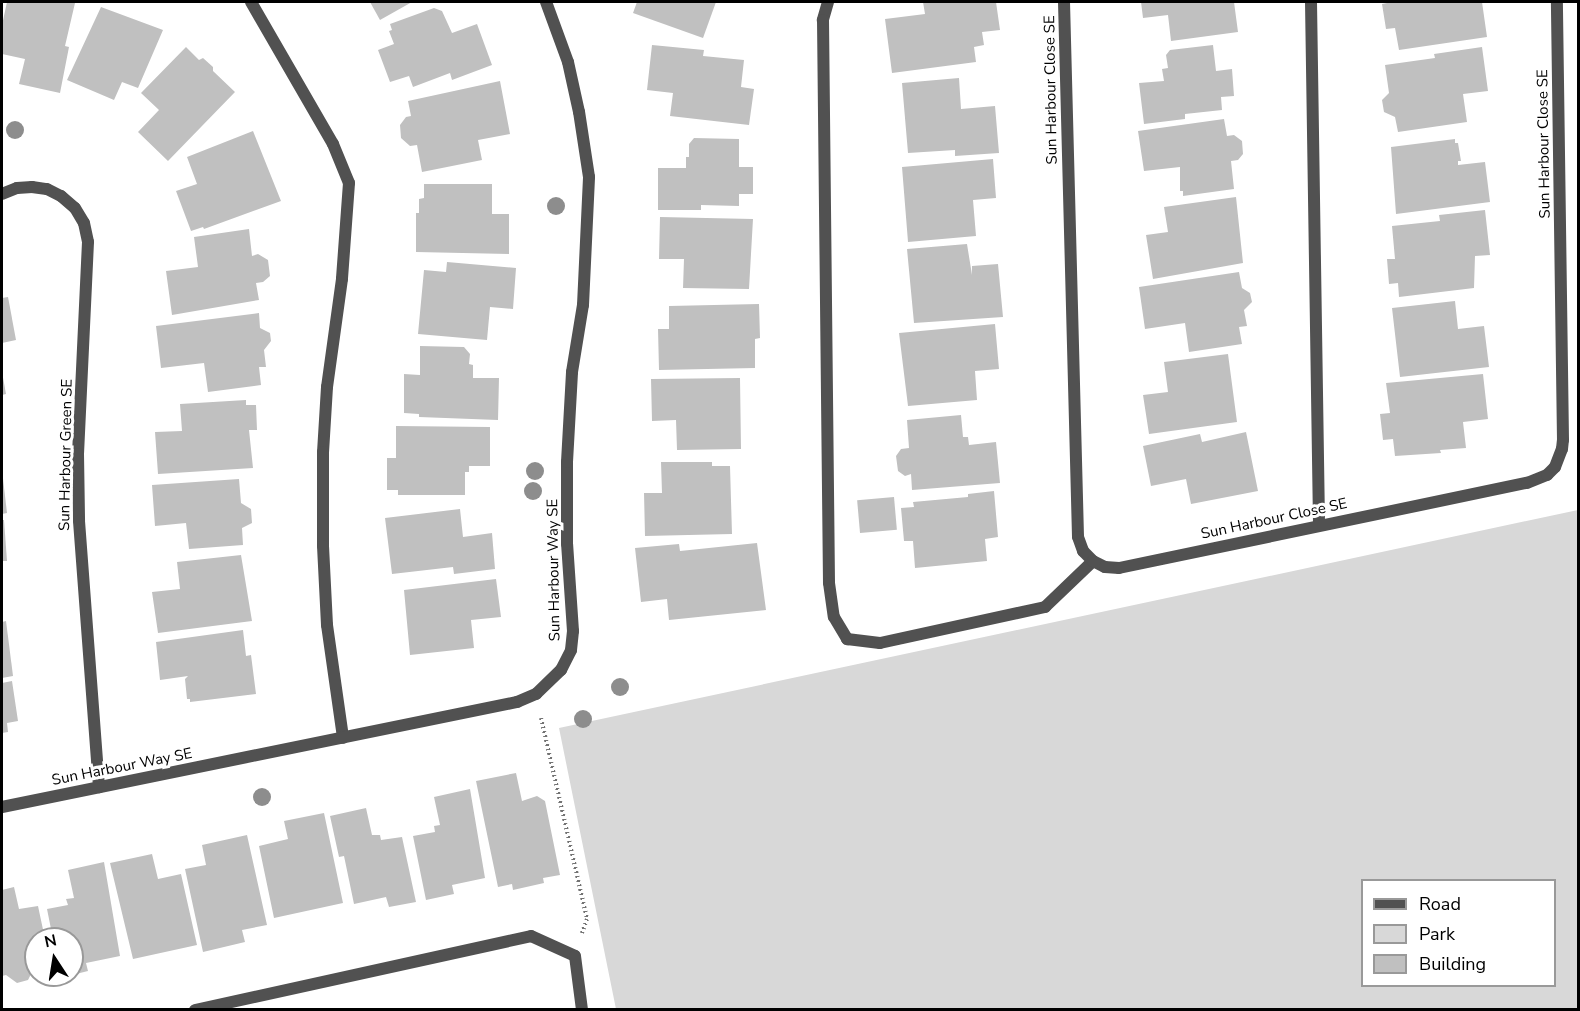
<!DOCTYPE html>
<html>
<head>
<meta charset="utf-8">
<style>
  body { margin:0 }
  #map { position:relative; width:1580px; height:1011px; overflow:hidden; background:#fff; font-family:"Nunito Sans",sans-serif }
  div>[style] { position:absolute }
  .green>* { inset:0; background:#d8d8d8 }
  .building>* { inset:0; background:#c0c0c0; transform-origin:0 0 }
  .path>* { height:4px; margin-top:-2px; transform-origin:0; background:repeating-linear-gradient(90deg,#737373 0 1.5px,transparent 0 4.5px) }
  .lane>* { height:12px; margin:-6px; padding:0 6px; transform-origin:6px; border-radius:6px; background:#515151 }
  .street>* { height:12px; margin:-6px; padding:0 6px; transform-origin:6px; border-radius:6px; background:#515151 }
  .trees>* { width:18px; height:18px; margin:-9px; border-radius:50%; background:#8d8d8d }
  span { translate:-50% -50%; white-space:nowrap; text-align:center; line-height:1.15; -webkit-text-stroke:6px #fff; paint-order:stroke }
  .street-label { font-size:15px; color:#000 }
  .frame { position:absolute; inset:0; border:3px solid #000; pointer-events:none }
  .legend { position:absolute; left:1361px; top:879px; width:195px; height:108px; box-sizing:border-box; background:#fff; border:2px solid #999; margin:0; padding:8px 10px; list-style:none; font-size:18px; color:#000 }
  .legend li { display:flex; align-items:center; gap:12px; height:30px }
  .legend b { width:30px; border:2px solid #999 }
  .north { position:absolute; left:24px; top:927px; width:60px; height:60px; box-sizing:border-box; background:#fff; border:2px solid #999; border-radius:50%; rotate:348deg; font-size:16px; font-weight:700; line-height:24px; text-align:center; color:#000 }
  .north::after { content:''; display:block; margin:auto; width:21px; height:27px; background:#000; clip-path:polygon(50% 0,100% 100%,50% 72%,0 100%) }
</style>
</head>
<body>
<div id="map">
  <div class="green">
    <i style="clip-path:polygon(evenodd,1578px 510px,1578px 1009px,616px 1009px,559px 728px,1578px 510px,1362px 880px,1554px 880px,1554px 986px,1362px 986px,1362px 880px)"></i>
  </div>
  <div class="building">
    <i style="clip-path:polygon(7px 2px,75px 3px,65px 46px,69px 47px,60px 93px,19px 84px,25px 59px,2px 54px,2px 25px)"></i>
    <i style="clip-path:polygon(370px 2px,412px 2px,380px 20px)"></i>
    <i style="clip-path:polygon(637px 2px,716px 2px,703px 38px,633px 13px)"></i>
    <i style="clip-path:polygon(923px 2px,996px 2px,1000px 30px,982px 32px,984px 45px,974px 47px,976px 62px,892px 73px,885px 19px,925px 14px)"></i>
    <i style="clip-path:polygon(1141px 2px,1234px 2px,1238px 32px,1171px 41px,1168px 15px,1143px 18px)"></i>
    <i style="clip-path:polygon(1392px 2px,1482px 2px,1487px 37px,1399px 50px,1395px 28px,1386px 29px,1382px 4px)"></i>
    <i style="clip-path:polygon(101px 7px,163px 30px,138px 88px,122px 82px,114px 100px,67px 80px)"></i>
    <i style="clip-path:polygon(434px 8px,442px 11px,452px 33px,477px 24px,492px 65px,452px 80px,450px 73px,413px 87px,409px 76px,390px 82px,378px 50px,394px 44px,389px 31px,392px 30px,390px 24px)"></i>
    <i style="clip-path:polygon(652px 45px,704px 50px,703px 56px,744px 60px,741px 87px,754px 89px,749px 125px,670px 116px,673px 93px,647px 90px)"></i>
    <i style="clip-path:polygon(1213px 45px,1216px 71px,1232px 69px,1234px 96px,1221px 97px,1222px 110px,1185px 114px,1185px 119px,1144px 124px,1139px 83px,1164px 81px,1162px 69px,1168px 68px,1166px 55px,1170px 50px)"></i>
    <i style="clip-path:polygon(186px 47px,199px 60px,203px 58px,213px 67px,213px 71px,235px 92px,168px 161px,138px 132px,159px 110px,141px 93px)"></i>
    <i style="clip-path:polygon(1482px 47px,1488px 91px,1463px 94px,1467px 122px,1398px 132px,1395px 117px,1384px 112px,1382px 100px,1389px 93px,1385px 65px,1435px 58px,1434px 54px)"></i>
    <i style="clip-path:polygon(959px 78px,961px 109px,995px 106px,999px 153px,955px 156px,955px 150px,908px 153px,902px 83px)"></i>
    <i style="clip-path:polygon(500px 81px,510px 134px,478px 140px,482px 160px,422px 172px,417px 145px,410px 146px,401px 138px,400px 125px,406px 117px,411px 116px,408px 101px)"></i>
    <i style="clip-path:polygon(1224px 119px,1227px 136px,1234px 135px,1242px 141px,1243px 154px,1238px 160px,1231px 161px,1234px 189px,1183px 196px,1183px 191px,1180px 191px,1180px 167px,1144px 171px,1138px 131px)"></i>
    <i style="clip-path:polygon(253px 131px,281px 201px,204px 229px,203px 227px,191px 231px,176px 191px,197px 184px,187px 157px)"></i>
    <i style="clip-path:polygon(694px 138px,739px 139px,739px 167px,753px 167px,753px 194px,739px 194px,739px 206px,701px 205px,701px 210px,658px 210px,658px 168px,686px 168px,686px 157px,689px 157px,689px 144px)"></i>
    <i style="clip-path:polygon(1455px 139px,1455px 143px,1458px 143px,1461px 161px,1458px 161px,1458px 165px,1485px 162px,1490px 202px,1396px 214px,1391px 147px)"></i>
    <i style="clip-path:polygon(993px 159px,996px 198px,973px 200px,976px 236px,908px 242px,902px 167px)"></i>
    <i style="clip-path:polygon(424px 184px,492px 184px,492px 214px,509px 214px,509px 254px,416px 252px,416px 213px,419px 213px,419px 199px,424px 198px)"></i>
    <i style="clip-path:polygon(1236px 197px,1243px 263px,1153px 279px,1146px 235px,1168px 232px,1164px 207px)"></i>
    <i style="clip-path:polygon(1485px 210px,1490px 255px,1475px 256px,1474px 288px,1399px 297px,1398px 283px,1389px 284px,1387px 259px,1395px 259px,1392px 226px,1440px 221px,1439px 215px)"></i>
    <i style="clip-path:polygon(660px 217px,753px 219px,749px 289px,683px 288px,684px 259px,659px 259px)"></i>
    <i style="clip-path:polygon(249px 229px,252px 256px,258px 254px,268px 260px,270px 276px,263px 282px,256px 283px,259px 300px,172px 315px,166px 271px,198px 267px,194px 237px)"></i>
    <i style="clip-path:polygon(967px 244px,972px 275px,972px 266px,998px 264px,1003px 317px,914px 323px,907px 249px)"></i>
    <i style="clip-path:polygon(447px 262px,516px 268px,513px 309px,490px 307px,487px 340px,418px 334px,424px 270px,446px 272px)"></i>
    <i style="clip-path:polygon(1239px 272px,1242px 288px,1250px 293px,1252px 302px,1244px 310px,1247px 326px,1239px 327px,1242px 344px,1189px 352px,1185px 323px,1145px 329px,1139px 287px)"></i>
    <i style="clip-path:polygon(8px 297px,16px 340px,2px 343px,2px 298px)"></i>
    <i style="clip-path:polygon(1455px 301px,1458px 329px,1484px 326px,1489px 367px,1400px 377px,1392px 308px)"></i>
    <i style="clip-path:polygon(759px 304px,760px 338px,755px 339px,755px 368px,659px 370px,658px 329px,669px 329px,669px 306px)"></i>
    <i style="clip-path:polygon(259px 313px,260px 328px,270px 333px,271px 341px,264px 350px,266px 367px,259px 367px,261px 385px,208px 392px,204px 363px,161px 368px,156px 326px)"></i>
    <i style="clip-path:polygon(995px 324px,999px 369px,975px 371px,977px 400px,908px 406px,899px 333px)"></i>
    <i style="clip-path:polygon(420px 346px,464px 347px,470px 354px,469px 364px,473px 365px,473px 378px,499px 378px,498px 420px,419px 417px,419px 414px,404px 413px,404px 374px,420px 375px)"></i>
    <i style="clip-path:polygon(1228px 354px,1237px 422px,1149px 434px,1143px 395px,1168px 392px,1164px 362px)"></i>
    <i style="clip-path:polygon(2px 372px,6px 394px,2px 395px)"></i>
    <i style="clip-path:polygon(1483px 374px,1488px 419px,1463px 422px,1466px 448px,1440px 450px,1441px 453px,1395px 456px,1393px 439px,1383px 440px,1380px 414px,1390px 413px,1386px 383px)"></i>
    <i style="clip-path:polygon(740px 378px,741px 449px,677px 450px,676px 420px,652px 421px,651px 379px)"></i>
    <i style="clip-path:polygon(246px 400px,246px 405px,256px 405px,257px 430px,249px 430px,253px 468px,158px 474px,155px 432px,182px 431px,180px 404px)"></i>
    <i style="clip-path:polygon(961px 415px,963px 437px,968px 437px,969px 445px,996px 442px,1000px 483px,912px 490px,911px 474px,905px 476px,898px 471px,896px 456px,901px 449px,909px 448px,907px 420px)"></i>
    <i style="clip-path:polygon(396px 426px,490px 427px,490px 466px,469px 466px,469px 472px,465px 472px,465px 495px,398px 495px,398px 490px,387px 490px,387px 458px,396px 458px)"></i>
    <i style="clip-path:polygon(1246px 432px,1258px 491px,1191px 504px,1186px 479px,1151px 486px,1143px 446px,1200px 434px,1202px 442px)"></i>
    <i style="clip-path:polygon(661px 462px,712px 462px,712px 466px,730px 466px,732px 534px,645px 536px,644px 493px,662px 493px)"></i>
    <i style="clip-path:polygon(2px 470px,7px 513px,2px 514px)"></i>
    <i style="clip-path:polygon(239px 479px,241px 503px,251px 509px,252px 523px,242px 528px,243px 545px,189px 549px,186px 523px,155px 526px,152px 485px)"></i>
    <i style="clip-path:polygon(994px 491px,998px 537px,985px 539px,987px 561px,915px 568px,913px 541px,904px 541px,901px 508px,914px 507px,913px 502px,968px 497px,968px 494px)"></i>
    <i style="left:894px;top:497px;width:33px;height:37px;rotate:85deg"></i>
    <i style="clip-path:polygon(460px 509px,463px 537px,492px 533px,495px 569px,454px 574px,453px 567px,392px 574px,385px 518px)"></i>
    <i style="clip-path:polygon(2px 520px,4px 520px,7px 561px,2px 561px)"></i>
    <i style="clip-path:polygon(757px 543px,766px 610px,669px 620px,667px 599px,641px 602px,635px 548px,679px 544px,680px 551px)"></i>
    <i style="clip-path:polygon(241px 555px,252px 621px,158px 633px,152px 592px,180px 589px,177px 562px)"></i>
    <i style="clip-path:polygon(496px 579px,501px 617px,471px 620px,474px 648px,410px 655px,404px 590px)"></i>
    <i style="clip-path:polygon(6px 621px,13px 676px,2px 678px,2px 622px)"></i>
    <i style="clip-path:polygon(243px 630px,246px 656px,251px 655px,256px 694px,190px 702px,190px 699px,187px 699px,185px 679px,188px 676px,160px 680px,156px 642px)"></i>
    <i style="clip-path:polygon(12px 681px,18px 721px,7px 723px,8px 732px,2px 733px,2px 683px)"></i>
    <i style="clip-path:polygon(516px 773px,522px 801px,537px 796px,545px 801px,560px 875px,543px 878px,544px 883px,513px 890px,512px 884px,498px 887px,476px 781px)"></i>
    <i style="clip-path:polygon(470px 789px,485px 878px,452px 885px,454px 894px,426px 900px,413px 836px,435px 832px,434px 826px,440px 825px,434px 797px)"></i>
    <i style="clip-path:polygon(366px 808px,372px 835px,380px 835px,381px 840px,402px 837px,416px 902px,389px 907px,386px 897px,354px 904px,344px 856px,339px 857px,330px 816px)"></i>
    <i style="clip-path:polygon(324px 813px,343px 903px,274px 918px,259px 846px,288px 839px,284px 821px)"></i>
    <i style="clip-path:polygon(247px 835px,267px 925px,242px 930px,245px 942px,203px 952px,185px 869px,206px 865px,202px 845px)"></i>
    <i style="clip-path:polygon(152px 854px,158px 879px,181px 874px,197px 945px,133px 959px,110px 863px)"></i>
    <i style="clip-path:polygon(104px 862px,120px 956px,86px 963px,88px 971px,72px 975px,72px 939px,53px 939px,47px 909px,68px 905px,66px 899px,74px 898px,68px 870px)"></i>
    <i style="clip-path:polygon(14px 887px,19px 909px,38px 906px,45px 939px,36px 939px,36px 973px,31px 974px,28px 980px,17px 983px,6px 975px,2px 976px,2px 890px)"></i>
  </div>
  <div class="path">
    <i style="left:541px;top:718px;width:206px;rotate:77.1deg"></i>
    <i style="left:587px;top:919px;width:15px;rotate:110deg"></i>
  </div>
  <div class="lane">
    <i style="left:251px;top:2px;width:164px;rotate:60deg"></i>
    <i style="left:333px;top:144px;width:42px;rotate:67.7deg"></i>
    <i style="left:349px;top:183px;width:96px;rotate:94.2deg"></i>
    <i style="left:342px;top:279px;width:109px;rotate:97.9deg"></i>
    <i style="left:327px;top:387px;width:65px;rotate:93.5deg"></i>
    <i style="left:323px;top:452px;width:94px;rotate:90deg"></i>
    <i style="left:323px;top:546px;width:79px;rotate:87.1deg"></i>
    <i style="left:327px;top:625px;width:114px;rotate:81.9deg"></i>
    <i style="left:828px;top:2px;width:19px;rotate:106deg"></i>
    <i style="left:823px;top:20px;width:563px;rotate:89.39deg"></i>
    <i style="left:829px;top:583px;width:34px;rotate:82deg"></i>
    <i style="left:834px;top:617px;width:26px;rotate:59deg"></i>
    <i style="left:847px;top:639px;width:33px;rotate:7deg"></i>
    <i style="left:880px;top:643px;width:169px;rotate:-12.3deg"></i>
    <i style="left:1045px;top:607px;width:66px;rotate:-43.8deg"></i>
    <i style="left:1311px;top:2px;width:522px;rotate:89.12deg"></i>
    <i style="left:195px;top:1010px;width:344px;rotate:-12.4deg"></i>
    <i style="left:531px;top:936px;width:48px;rotate:24.4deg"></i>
    <i style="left:575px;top:956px;width:54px;rotate:82.6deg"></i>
  </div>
  <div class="street">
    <i style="left:1064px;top:2px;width:535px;rotate:88.5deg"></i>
    <i style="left:1078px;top:537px;width:15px;rotate:70deg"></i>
    <i style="left:1083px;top:551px;width:14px;rotate:45deg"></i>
    <i style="left:1093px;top:561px;width:13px;rotate:27deg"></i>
    <i style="left:1105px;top:567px;width:14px;rotate:4deg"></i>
    <i style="left:1119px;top:568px;width:417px;rotate:-11.8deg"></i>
    <i style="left:1527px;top:483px;width:22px;rotate:-22deg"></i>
    <i style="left:1547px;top:475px;width:11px;rotate:-45deg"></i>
    <i style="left:1555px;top:467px;width:19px;rotate:-69deg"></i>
    <i style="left:1562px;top:449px;width:9px;rotate:-84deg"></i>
    <i style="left:1563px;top:440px;width:438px;rotate:-90.8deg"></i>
    <i style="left:2px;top:194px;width:16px;rotate:-22deg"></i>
    <i style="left:17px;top:188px;width:15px;rotate:-4deg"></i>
    <i style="left:32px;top:187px;width:15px;rotate:8deg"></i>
    <i style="left:47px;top:189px;width:16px;rotate:27deg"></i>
    <i style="left:61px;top:196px;width:18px;rotate:41deg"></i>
    <i style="left:75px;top:208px;width:17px;rotate:59deg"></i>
    <i style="left:84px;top:223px;width:19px;rotate:78deg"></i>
    <i style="left:88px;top:242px;width:212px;rotate:92.7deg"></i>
    <i style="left:78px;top:454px;width:67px;rotate:89.1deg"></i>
    <i style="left:79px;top:521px;width:267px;rotate:85.7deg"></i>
    <i style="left:2px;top:807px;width:526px;rotate:-11.52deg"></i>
    <i style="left:517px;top:702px;width:21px;rotate:-23deg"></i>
    <i style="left:536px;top:694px;width:35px;rotate:-44deg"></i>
    <i style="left:561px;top:670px;width:22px;rotate:-63deg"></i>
    <i style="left:571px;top:650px;width:19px;rotate:-84deg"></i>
    <i style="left:573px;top:631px;width:87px;rotate:-93.9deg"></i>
    <i style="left:567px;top:544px;width:82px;rotate:-90deg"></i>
    <i style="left:567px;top:462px;width:90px;rotate:-86.8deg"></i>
    <i style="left:572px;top:372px;width:68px;rotate:-80.7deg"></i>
    <i style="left:583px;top:305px;width:128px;rotate:-87.3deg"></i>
    <i style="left:589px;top:177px;width:66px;rotate:-98.7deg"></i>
    <i style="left:579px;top:112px;width:51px;rotate:-102.4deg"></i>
    <i style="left:568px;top:62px;width:64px;rotate:-110.1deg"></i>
  </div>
  <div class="trees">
    <i style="left:15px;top:130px"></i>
    <i style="left:556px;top:206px"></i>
    <i style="left:535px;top:471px"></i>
    <i style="left:533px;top:491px"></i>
    <i style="left:620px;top:687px"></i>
    <i style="left:583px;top:719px"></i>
    <i style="left:262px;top:797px"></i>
  </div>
  <div class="street-label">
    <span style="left:1051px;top:90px;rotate:-91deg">Sun Harbour Close SE</span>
    <span style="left:1544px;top:144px;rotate:-91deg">Sun Harbour Close SE</span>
    <span style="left:66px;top:455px;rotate:-89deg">Sun Harbour Green SE</span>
    <span style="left:1274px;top:519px;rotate:-12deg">Sun Harbour Close SE</span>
    <span style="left:554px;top:570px;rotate:-91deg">Sun Harbour Way SE</span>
    <span style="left:122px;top:767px;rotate:-11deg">Sun Harbour Way SE</span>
  </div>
  <div class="frame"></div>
  <ul class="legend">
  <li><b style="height:8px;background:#515151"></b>Road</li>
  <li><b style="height:16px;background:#d8d8d8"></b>Park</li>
  <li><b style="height:16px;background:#c0c0c0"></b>Building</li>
  </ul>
  <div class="north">N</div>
</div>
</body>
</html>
